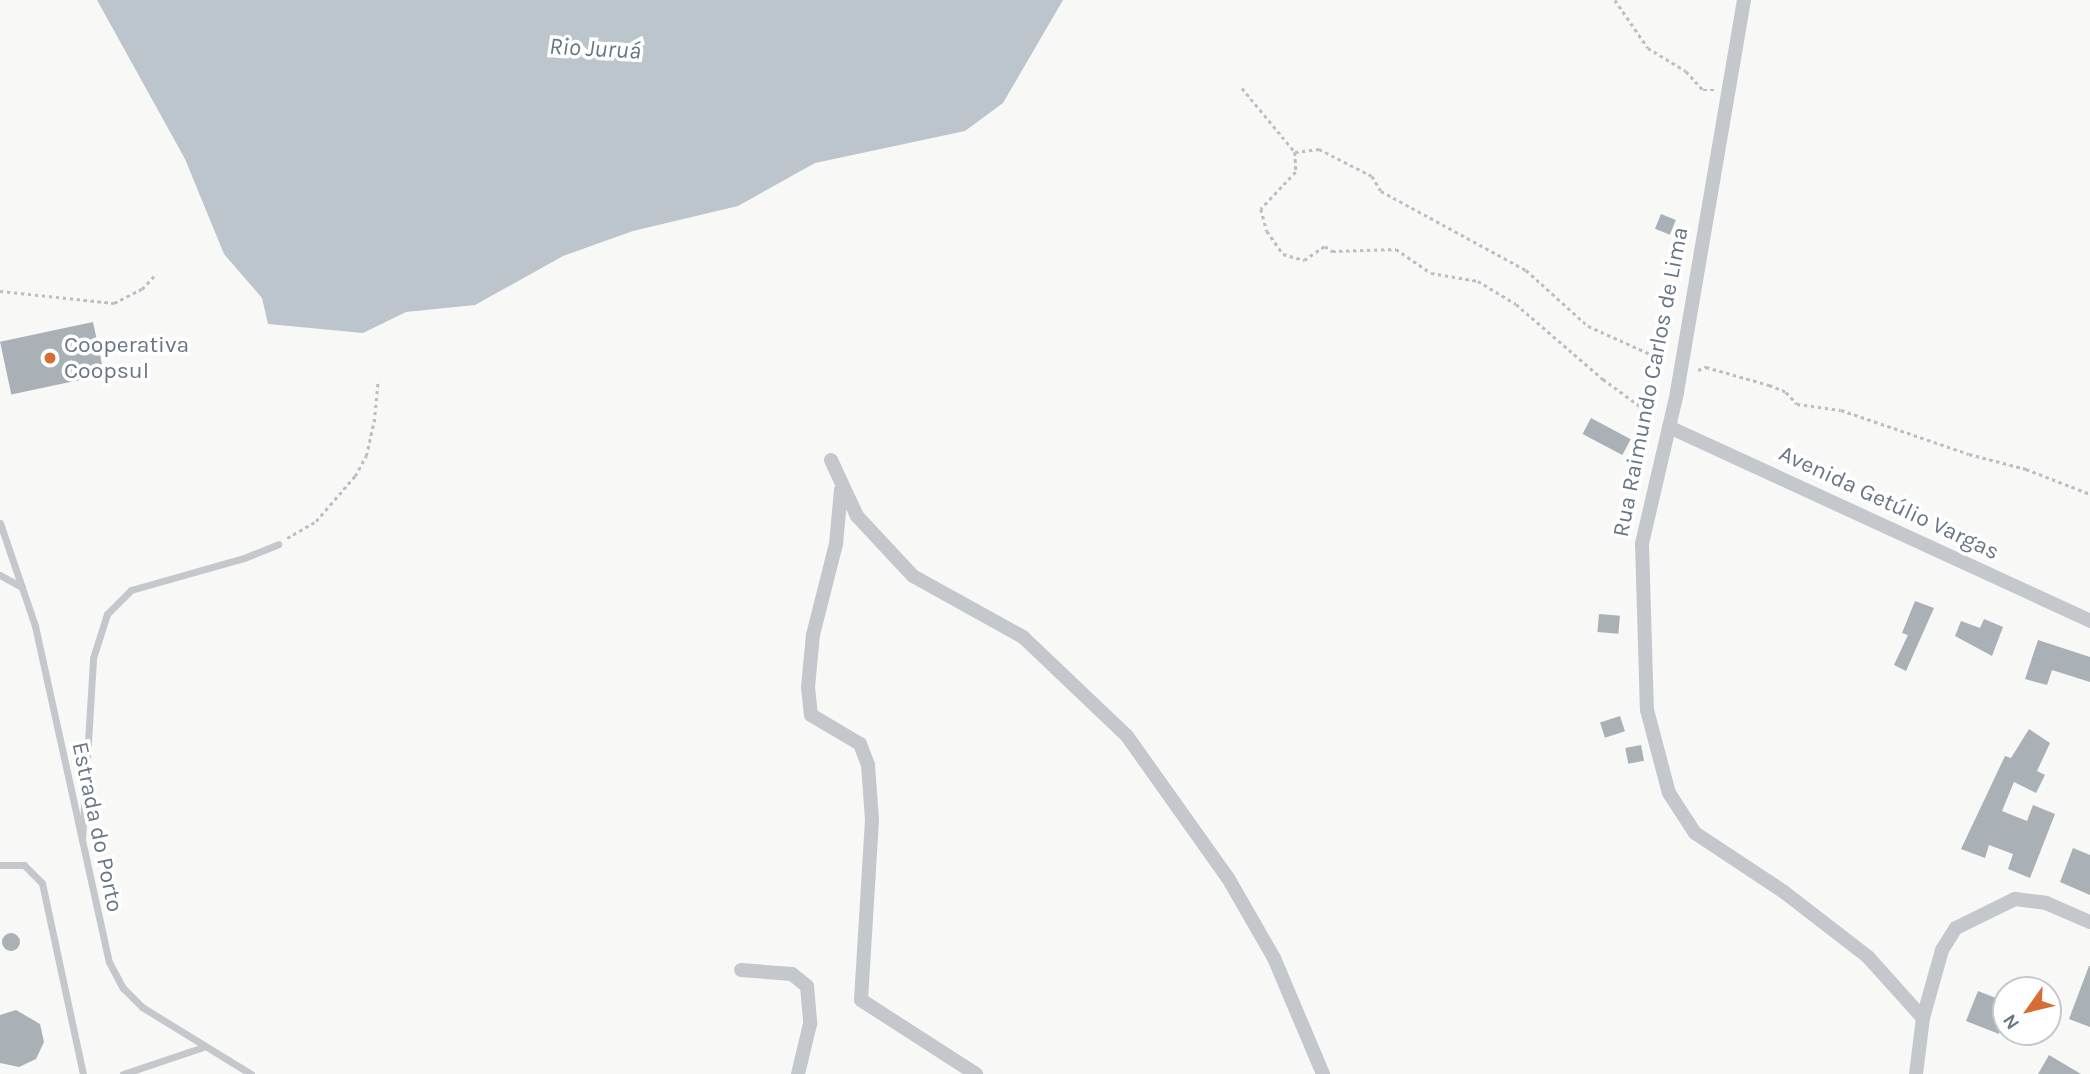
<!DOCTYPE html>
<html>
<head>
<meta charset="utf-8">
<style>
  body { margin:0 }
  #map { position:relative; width:2090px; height:1074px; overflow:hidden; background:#f8f8f6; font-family:Karla,sans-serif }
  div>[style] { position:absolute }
  .water>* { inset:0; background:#bcc5cb }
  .building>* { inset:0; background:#a9b0b6; transform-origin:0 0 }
  .round { border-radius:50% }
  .path>* { height:2.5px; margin-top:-1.25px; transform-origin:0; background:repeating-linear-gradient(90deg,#bcbec1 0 3.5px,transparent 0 7px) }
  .service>* { height:7px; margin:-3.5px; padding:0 3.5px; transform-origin:3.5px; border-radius:3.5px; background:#c4c7cb }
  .minor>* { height:14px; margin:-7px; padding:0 7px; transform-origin:7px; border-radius:7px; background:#c4c7cb }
  .dots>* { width:19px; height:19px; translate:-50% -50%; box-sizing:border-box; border:4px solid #fff; border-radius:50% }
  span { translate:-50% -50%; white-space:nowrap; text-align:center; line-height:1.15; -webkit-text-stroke:7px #fff; paint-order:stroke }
  .poi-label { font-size:23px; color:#697685 }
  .left { translate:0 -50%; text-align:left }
  .street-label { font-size:23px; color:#697685 }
  .water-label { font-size:24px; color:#657780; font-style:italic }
  .north { position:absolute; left:1992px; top:976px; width:70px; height:70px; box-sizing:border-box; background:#fff; border:2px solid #c3c8ce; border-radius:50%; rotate:236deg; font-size:19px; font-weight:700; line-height:28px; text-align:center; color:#697685 }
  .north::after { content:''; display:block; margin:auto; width:24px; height:32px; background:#d96b35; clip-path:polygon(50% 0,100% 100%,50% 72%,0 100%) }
</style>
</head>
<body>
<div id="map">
  <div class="water">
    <i style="clip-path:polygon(97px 0,1063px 0,1003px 103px,965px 131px,815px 163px,738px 206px,633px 231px,563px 256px,475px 305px,406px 312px,363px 333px,268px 324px,262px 298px,224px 254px,185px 159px)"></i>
  </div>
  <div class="building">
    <i style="left:1661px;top:214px;width:16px;height:16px;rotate:22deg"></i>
    <i style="left:93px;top:322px;width:54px;height:95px;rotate:78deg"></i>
    <i style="left:1591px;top:418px;width:45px;height:18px;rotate:28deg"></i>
    <i style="clip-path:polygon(1915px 601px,1934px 608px,1906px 671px,1894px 665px,1908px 635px,1902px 633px)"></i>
    <i style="left:1599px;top:614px;width:21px;height:18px;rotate:5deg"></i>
    <i style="clip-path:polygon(1984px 619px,2003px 627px,1992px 656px,1955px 636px,1961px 621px,1980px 628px)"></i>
    <i style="clip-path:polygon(2038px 640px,2090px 657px,2090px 682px,2052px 670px,2047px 685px,2025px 679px)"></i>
    <i style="left:1620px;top:716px;width:16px;height:21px;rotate:72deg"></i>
    <i style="clip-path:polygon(2029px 729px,2050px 743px,2037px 771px,2045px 775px,2036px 793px,2014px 782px,2002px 811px,2027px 821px,2033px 805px,2055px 814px,2030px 878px,2008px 869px,2013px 854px,1989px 845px,1985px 858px,1961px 849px,2005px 756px,2011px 758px)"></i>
    <i style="left:1641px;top:745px;width:16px;height:16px;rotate:79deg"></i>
    <i style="clip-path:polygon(2073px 848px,2090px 855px,2090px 895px,2060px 882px)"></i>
    <i class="round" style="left:2px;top:933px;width:18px;height:18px"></i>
    <i style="clip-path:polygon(2089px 966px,2090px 966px,2090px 1027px,2069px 1019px)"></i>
    <i style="clip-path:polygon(1978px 991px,2006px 1002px,1999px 1034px,1966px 1021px)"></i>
    <i style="clip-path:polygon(16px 1010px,40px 1024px,44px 1042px,36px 1059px,19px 1067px,0 1063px,0 1015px)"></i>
    <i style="clip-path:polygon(2049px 1055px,2081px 1074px,2038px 1074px)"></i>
  </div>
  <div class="path">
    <i style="left:1615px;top:0;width:58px;rotate:55.5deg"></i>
    <i style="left:1648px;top:48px;width:44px;rotate:31.2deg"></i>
    <i style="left:1686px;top:71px;width:25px;rotate:48deg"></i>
    <i style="left:1703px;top:90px;width:11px"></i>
    <i style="left:1242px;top:88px;width:83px;rotate:50.4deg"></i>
    <i style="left:1295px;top:152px;width:24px;rotate:-7deg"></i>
    <i style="left:1319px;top:149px;width:59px;rotate:27deg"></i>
    <i style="left:1372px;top:176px;width:17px;rotate:59deg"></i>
    <i style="left:1381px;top:191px;width:165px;rotate:28.6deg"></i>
    <i style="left:1526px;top:270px;width:84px;rotate:42.1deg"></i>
    <i style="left:1588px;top:326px;width:85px;rotate:24.2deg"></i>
    <i style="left:1295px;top:152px;width:20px;rotate:87deg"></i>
    <i style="left:1296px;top:172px;width:51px;rotate:133.4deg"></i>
    <i style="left:1261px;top:209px;width:23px;rotate:75deg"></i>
    <i style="left:1267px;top:231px;width:28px;rotate:55deg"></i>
    <i style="left:1283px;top:254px;width:22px;rotate:16deg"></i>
    <i style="left:1304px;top:260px;width:25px;rotate:-34deg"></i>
    <i style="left:1325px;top:246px;width:9px;rotate:36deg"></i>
    <i style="left:1332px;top:251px;width:64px;rotate:-1.8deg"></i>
    <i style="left:1396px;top:249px;width:42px;rotate:34.4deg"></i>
    <i style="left:1431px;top:273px;width:48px;rotate:9.7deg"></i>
    <i style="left:1478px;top:281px;width:44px;rotate:31.2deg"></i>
    <i style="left:1516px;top:304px;width:115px;rotate:40.8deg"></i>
    <i style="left:1603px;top:379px;width:64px;rotate:36.2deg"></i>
    <i style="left:0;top:291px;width:115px;rotate:6deg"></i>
    <i style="left:114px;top:303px;width:31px;rotate:-27deg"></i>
    <i style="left:142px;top:289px;width:21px;rotate:-47deg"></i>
    <i style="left:1698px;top:370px;width:9px;rotate:-21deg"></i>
    <i style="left:1706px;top:367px;width:66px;rotate:15.9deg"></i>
    <i style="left:1769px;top:385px;width:18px;rotate:22deg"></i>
    <i style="left:1786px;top:392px;width:16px;rotate:47deg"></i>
    <i style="left:1797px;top:404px;width:44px;rotate:7.8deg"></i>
    <i style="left:1841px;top:410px;width:135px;rotate:19deg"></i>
    <i style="left:1969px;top:454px;width:59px;rotate:14.7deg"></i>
    <i style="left:2026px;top:469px;width:69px;rotate:21.3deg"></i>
    <i style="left:287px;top:538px;width:34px;rotate:-30deg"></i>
    <i style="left:316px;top:521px;width:60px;rotate:-49.1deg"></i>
    <i style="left:355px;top:476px;width:23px;rotate:-61deg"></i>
    <i style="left:366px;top:456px;width:35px;rotate:-77deg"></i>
    <i style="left:374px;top:422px;width:42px;rotate:-84.6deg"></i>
  </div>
  <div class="service">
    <i style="left:0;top:523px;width:109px;rotate:71.2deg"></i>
    <i style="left:35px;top:626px;width:344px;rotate:77.6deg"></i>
    <i style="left:109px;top:962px;width:30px;rotate:62deg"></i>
    <i style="left:123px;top:988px;width:27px;rotate:45deg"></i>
    <i style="left:142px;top:1007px;width:128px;rotate:31.6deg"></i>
    <i style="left:0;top:575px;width:25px;rotate:29deg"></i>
    <i style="left:82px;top:840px;width:182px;rotate:-86.5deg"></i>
    <i style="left:93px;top:658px;width:46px;rotate:-72.3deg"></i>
    <i style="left:107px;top:614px;width:34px;rotate:-45deg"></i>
    <i style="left:131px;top:590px;width:117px;rotate:-15.8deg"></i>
    <i style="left:244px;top:558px;width:37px;rotate:-22deg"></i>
    <i style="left:0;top:865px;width:24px"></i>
    <i style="left:24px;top:865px;width:25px;rotate:45deg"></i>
    <i style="left:42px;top:883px;width:195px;rotate:77.9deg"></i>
    <i style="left:123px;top:1074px;width:84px;rotate:-18.6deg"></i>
  </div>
  <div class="minor">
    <i style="left:1744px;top:0;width:399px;rotate:99.7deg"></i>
    <i style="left:1677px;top:393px;width:155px;rotate:103.1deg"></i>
    <i style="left:1642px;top:544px;width:166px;rotate:88.3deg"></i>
    <i style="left:1647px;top:710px;width:86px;rotate:75.2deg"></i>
    <i style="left:1669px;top:793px;width:48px;rotate:57deg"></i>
    <i style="left:1695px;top:833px;width:107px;rotate:33.5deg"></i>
    <i style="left:1784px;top:892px;width:106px;rotate:37.7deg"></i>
    <i style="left:1868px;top:957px;width:82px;rotate:48deg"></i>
    <i style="left:1669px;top:427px;width:464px;rotate:24.7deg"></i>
    <i style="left:831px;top:460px;width:62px;rotate:65.1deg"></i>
    <i style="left:857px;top:516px;width:82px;rotate:47deg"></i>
    <i style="left:913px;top:576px;width:126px;rotate:29deg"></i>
    <i style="left:1023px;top:637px;width:144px;rotate:43.6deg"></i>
    <i style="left:1127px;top:736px;width:174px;rotate:54.6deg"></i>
    <i style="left:1228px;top:878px;width:92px;rotate:60.1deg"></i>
    <i style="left:1274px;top:958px;width:126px;rotate:67.1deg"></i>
    <i style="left:841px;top:490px;width:54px;rotate:95.3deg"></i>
    <i style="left:836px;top:544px;width:94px;rotate:104.2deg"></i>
    <i style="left:813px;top:635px;width:52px;rotate:95.5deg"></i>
    <i style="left:808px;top:687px;width:28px;rotate:84deg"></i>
    <i style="left:811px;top:715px;width:57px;rotate:30.6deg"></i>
    <i style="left:860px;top:744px;width:22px;rotate:69deg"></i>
    <i style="left:868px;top:765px;width:55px;rotate:85.8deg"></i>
    <i style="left:872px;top:820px;width:180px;rotate:93.5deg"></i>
    <i style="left:861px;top:1000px;width:137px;rotate:32.8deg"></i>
    <i style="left:741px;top:970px;width:51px;rotate:4.5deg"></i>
    <i style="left:792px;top:974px;width:19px;rotate:39deg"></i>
    <i style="left:807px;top:986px;width:38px;rotate:85deg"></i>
    <i style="left:810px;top:1024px;width:51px;rotate:103.5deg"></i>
    <i style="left:1916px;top:1074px;width:56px;rotate:-82.9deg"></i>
    <i style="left:1923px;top:1018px;width:71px;rotate:-74.4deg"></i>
    <i style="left:1942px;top:950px;width:26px;rotate:-58deg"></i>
    <i style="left:1956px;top:928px;width:66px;rotate:-26.2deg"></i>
    <i style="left:2015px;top:899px;width:31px;rotate:7deg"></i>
    <i style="left:2046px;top:903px;width:48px;rotate:23.4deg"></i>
  </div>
  <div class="dots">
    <i style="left:50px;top:358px;background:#d96b35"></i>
  </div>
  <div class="poi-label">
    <span class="left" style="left:64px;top:358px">Cooperativa<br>Coopsul</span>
  </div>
  <div class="street-label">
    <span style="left:1651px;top:382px;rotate:-79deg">Rua Raimundo Carlos de Lima</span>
    <span style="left:1889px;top:503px;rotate:25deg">Avenida Getúlio Vargas</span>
    <span style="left:97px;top:827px;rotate:78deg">Estrada do Porto</span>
  </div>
  <div class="water-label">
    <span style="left:595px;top:49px;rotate:3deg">Rio Juruá</span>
  </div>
  <div class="north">N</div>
</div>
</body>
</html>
